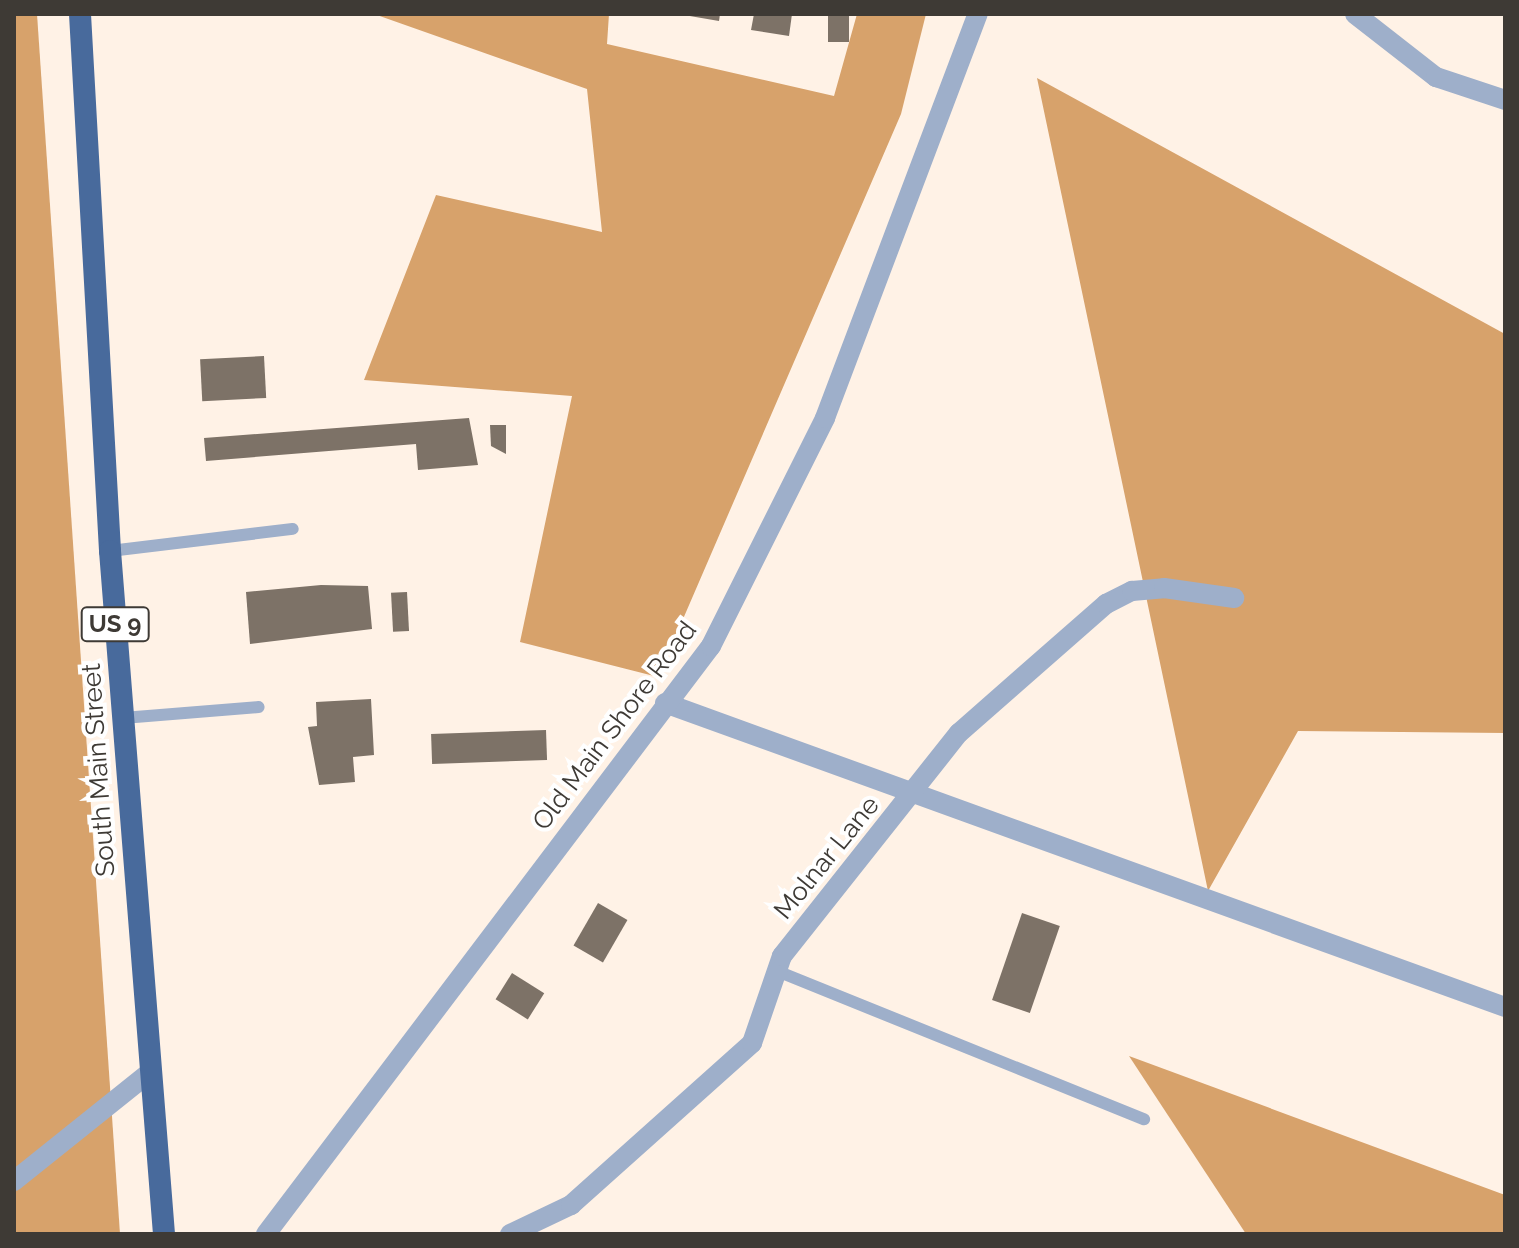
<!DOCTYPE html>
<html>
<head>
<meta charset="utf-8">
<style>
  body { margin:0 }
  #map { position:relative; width:1519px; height:1248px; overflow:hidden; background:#fff2e6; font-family:Raleway,sans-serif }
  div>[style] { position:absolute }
  .forest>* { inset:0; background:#d7a26b }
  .building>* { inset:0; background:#7d7267; transform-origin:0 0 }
  .service>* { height:12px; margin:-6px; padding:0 6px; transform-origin:6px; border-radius:6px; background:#9eafca }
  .minor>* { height:20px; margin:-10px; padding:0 10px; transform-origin:10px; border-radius:10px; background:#9eafca }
  .trunk>* { height:22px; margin:-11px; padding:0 11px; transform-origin:11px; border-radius:11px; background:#486a9c }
  span { translate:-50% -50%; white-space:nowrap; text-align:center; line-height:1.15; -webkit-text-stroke:8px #fff; paint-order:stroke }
  .shield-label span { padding:2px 6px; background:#fff; border:2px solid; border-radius:6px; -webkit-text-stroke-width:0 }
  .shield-label { font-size:24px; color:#3e3a35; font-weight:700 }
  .street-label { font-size:26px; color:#3e3a35 }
  .frame { position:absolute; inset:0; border:16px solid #3e3a35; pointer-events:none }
</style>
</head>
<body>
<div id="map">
  <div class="forest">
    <i style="clip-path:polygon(14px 14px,37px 14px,120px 1234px,14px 1234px)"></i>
    <i style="clip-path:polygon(374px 14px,609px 14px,607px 44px,834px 96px,857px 14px,926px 14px,901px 114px,658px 677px,520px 642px,572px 396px,364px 380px,436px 195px,602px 232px,587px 89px)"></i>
    <i style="clip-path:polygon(1037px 78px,1505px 334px,1505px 733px,1298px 731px,1208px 891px)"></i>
    <i style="clip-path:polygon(1129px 1056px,1505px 1195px,1505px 1234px,1246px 1234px)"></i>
  </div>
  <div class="building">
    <i style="clip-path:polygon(678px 14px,720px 14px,719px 21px)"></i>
    <i style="clip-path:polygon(754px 14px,792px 14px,789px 36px,751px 30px)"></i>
    <i style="left:828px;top:14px;width:21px;height:28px"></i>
    <i style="left:264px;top:356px;width:42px;height:64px;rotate:87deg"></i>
    <i style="clip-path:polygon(469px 418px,478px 465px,418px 470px,416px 444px,206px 461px,204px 438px)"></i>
    <i style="clip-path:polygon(490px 425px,506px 425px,506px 454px,491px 446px)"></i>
    <i style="clip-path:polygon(321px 585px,368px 586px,372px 629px,250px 644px,246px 592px)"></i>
    <i style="left:407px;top:592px;width:39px;height:16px;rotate:87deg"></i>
    <i style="clip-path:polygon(371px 699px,374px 755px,353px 757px,355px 782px,319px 785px,308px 727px,317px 726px,316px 702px)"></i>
    <i style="left:546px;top:730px;width:30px;height:115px;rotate:88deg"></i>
    <i style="left:598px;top:903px;width:34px;height:49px;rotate:30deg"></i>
    <i style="left:1022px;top:913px;width:40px;height:92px;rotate:19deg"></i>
    <i style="left:512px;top:973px;width:38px;height:31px;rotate:32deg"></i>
  </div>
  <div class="service">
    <i style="left:110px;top:551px;width:184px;rotate:-6.9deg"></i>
    <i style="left:123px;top:718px;width:136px;rotate:-4.6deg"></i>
    <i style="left:777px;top:971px;width:396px;rotate:22deg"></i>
  </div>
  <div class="minor">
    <i style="left:1355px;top:14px;width:103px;rotate:37.9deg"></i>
    <i style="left:1436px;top:77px;width:73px;rotate:18.4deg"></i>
    <i style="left:665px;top:703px;width:893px;rotate:19.9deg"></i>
    <i style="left:14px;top:1181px;width:174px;rotate:-38.7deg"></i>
    <i style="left:266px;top:1234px;width:737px;rotate:-52.88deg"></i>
    <i style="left:711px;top:646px;width:255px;rotate:-63.4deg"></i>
    <i style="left:825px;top:418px;width:432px;rotate:-69.3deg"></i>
    <i style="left:510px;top:1234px;width:68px;rotate:-25.4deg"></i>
    <i style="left:571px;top:1205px;width:243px;rotate:-41.8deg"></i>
    <i style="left:752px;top:1043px;width:92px;rotate:-71deg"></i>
    <i style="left:782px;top:956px;width:285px;rotate:-51.6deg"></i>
    <i style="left:959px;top:733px;width:196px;rotate:-41.3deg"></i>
    <i style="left:1106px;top:604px;width:29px;rotate:-27deg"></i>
    <i style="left:1132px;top:591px;width:32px;rotate:-5deg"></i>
    <i style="left:1164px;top:588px;width:71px;rotate:8.1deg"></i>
  </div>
  <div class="trunk">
    <i style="left:80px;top:14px;width:538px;rotate:86.8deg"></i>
    <i style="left:110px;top:551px;width:685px;rotate:85.48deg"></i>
  </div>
  <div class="shield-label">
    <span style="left:115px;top:624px">US 9</span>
  </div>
  <div class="street-label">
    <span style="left:615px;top:726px;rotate:-53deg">Old Main Shore Road</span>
    <span style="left:99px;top:770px;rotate:-94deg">South Main Street</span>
    <span style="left:827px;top:858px;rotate:-51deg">Molnar Lane</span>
  </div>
  <div class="frame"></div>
</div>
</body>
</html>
